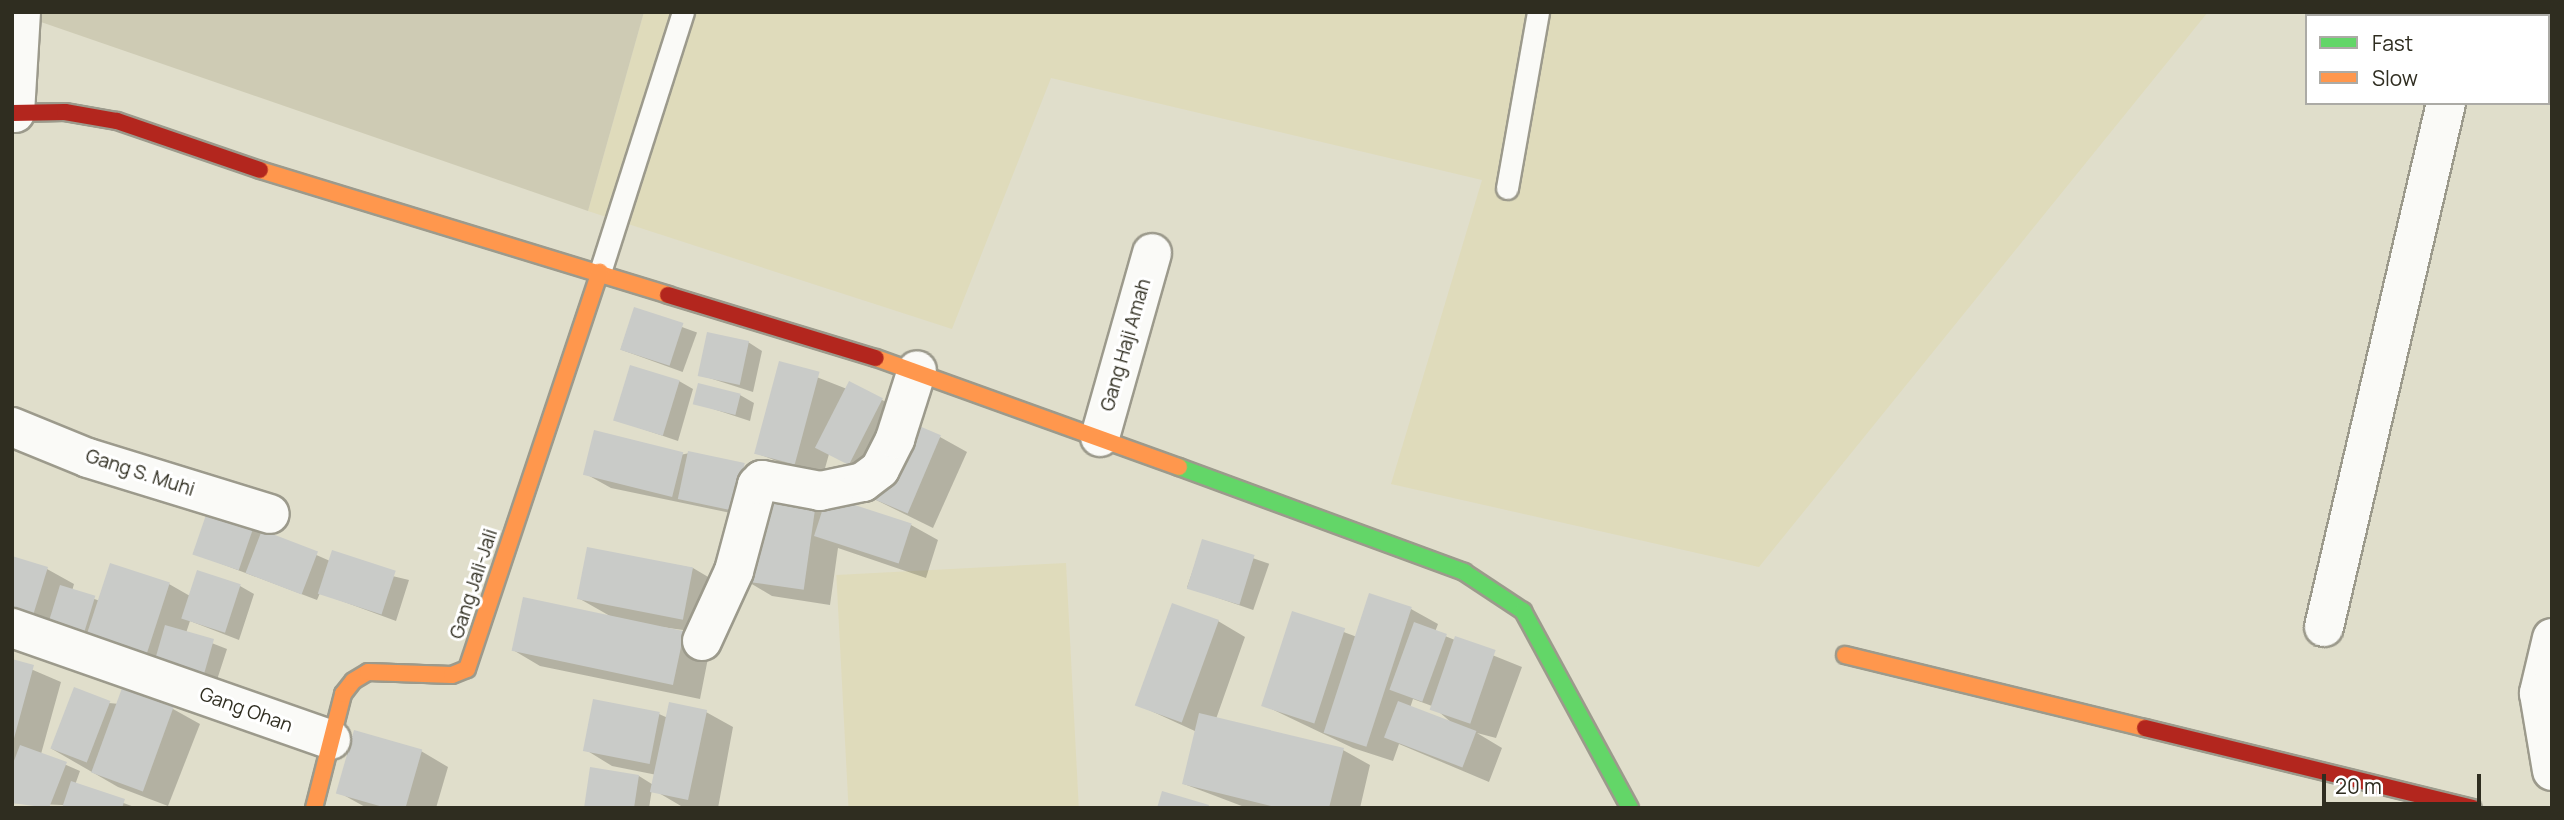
<!DOCTYPE html>
<html>
<head>
<meta charset="utf-8">
<style>
  body { margin:0 }
  #map { position:relative; width:2564px; height:820px; overflow:hidden; background:#e0decb; font-family:Manrope,sans-serif }
  div>[style] { position:absolute }
  .built>* { inset:0; background:#dfdbbb; transform-origin:0 0 }
  .green>* { inset:0; background:#cecbb4 }
  .shadow>* { inset:0; background:#0003; transform-origin:0 0 }
  .building>* { inset:0; background:#c9cbc8; transform-origin:0 0 }
  .roads { filter:drop-shadow(2px 0 #9c9a8c) drop-shadow(-2px 0 #9c9a8c) drop-shadow(0 2px #9c9a8c) drop-shadow(0 -2px #9c9a8c) }
  .lane>* { height:21px; margin:-10.5px; padding:0 10.5px; transform-origin:10.5px; border-radius:10.5px; background:#fafaf7 }
  .street>* { height:38px; margin:-19px; padding:0 19px; transform-origin:19px; border-radius:19px; background:#fafaf7 }
  .fast>* { height:16px; margin:-8px; padding:0 8px; transform-origin:8px; border-radius:8px; background:#63d668 }
  .slow>* { height:16px; margin:-8px; padding:0 8px; transform-origin:8px; border-radius:8px; background:#ff974d }
  .jam>* { height:16px; margin:-8px; padding:0 8px; transform-origin:8px; border-radius:8px; background:#b3261e }
  span { translate:-50% -50%; white-space:nowrap; text-align:center; line-height:1.15; -webkit-text-stroke:6px #fff; paint-order:stroke }
  .street-label { font-size:19px; color:#2f2d20 }
  .frame { position:absolute; inset:0; border:14px solid #2f2d20; pointer-events:none }
  .legend { position:absolute; left:2305px; top:14px; width:245px; height:91px; box-sizing:border-box; background:#fff; border:2px solid #acaba6; margin:0; padding:9px 12px; list-style:none; font-size:21px; color:#2f2d20 }
  .legend li { display:flex; align-items:center; gap:14px; height:35px }
  .legend b { width:35px; border:2px solid #acaba6 }
  .scale { position:absolute; left:2322px; top:774px; width:159px; height:32px; box-sizing:border-box; border:4px solid #2f2d20; border-top:0; padding-left:9px; font-size:21px; line-height:24px; white-space:nowrap; color:#2f2d20; -webkit-text-stroke:5px #fff; paint-order:stroke }
</style>
</head>
<body>
<div id="map">
  <div class="built">
    <i style="clip-path:polygon(644px 12px,2208px 12px,1759px 567px,1391px 484px,1482px 180px,1051px 78px,952px 329px,588px 211px)"></i>
    <i style="left:1066px;top:563px;width:245px;height:230px;rotate:87deg"></i>
  </div>
  <div class="green">
    <i style="clip-path:polygon(12px 12px,644px 12px,588px 211px)"></i>
  </div>
  <div class="shadow">
    <i style="left:635px;top:310px;width:66px;height:42px;rotate:20deg"></i>
    <i style="clip-path:polygon(748px 342px,762px 351px,753px 392px,700px 375px)"></i>
    <i style="clip-path:polygon(781px 363px,847px 389px,850px 384px,896px 407px,866px 472px,829px 454px,822px 479px,756px 453px)"></i>
    <i style="clip-path:polygon(679px 381px,693px 389px,678px 441px,616px 420px)"></i>
    <i style="clip-path:polygon(740px 395px,754px 403px,750px 421px,695px 403px)"></i>
    <i style="clip-path:polygon(940px 437px,967px 452px,933px 528px,872px 498px)"></i>
    <i style="clip-path:polygon(690px 453px,759px 473px,750px 517px,611px 488px,584px 473px)"></i>
    <i style="clip-path:polygon(828px 498px,911px 525px,938px 540px,926px 578px,838px 548px,830px 605px,772px 596px,745px 580px,815px 508px,823px 513px)"></i>
    <i style="clip-path:polygon(253px 527px,330px 561px,409px 580px,396px 621px,320px 593px,317px 600px,193px 553px)"></i>
    <i style="left:1203px;top:541px;width:70px;height:49px;rotate:19deg"></i>
    <i style="clip-path:polygon(589px 549px,693px 568px,720px 584px,712px 634px,647px 625px,683px 633px,710px 648px,700px 699px,540px 666px,513px 650px,610px 616px,580px 599px)"></i>
    <i style="clip-path:polygon(47px 569px,74px 584px,72px 591px,100px 601px,169px 584px,190px 596px,240px 586px,254px 594px,239px 640px,190px 621px,186px 633px,227px 649px,215px 686px,12px 626px)"></i>
    <i style="clip-path:polygon(evenodd,1411px 609px,1438px 624px,1435px 632px,1522px 667px,1496px 738px,1477px 733px,1502px 748px,1489px 782px,1399px 744px,1393px 761px,1353px 748px,1263px 705px,1293px 613px,1357px 637px,1411px 609px,1413px 699px,1432px 706px,1452px 723px,1410px 708px,1413px 699px)"></i>
    <i style="clip-path:polygon(1218px 621px,1245px 637px,1216px 719px,1343px 750px,1370px 765px,1360px 808px,1247px 808px,1184px 784px,1197px 732px,1138px 705px)"></i>
    <i style="clip-path:polygon(12px 661px,61px 682px,41px 754px,80px 771px,75px 785px,137px 808px,12px 803px)"></i>
    <i style="clip-path:polygon(109px 703px,173px 709px,200px 724px,168px 806px,118px 787px,52px 749px)"></i>
    <i style="clip-path:polygon(706px 712px,733px 727px,718px 808px,681px 806px,652px 789px,649px 808px,586px 808px,639px 776px,655px 786px,657px 775px,612px 766px,586px 750px,659px 714px,668px 718px)"></i>
    <i style="clip-path:polygon(421px 751px,448px 767px,436px 808px,367px 808px,338px 792px)"></i>
  </div>
  <div class="building">
    <i style="left:634px;top:307px;width:52px;height:45px;rotate:18deg"></i>
    <i style="left:707px;top:332px;width:43px;height:45px;rotate:12deg"></i>
    <i style="left:779px;top:361px;width:42px;height:96px;rotate:15deg"></i>
    <i style="left:630px;top:365px;width:52px;height:58px;rotate:17deg"></i>
    <i style="left:849px;top:381px;width:38px;height:75px;rotate:27deg"></i>
    <i style="left:698px;top:383px;width:44px;height:22px;rotate:14deg"></i>
    <i style="left:905px;top:420px;width:39px;height:85px;rotate:23deg"></i>
    <i style="left:594px;top:430px;width:92px;height:46px;rotate:14deg"></i>
    <i style="left:688px;top:451px;width:58px;height:49px;rotate:12deg"></i>
    <i style="left:827px;top:496px;width:89px;height:42px;rotate:18deg"></i>
    <i style="left:755px;top:498px;width:61px;height:84px;rotate:8deg"></i>
    <i style="left:208px;top:509px;width:49px;height:48px;rotate:19deg"></i>
    <i style="left:262px;top:530px;width:60px;height:46px;rotate:21deg"></i>
    <i style="left:1202px;top:539px;width:55px;height:52px;rotate:17deg"></i>
    <i style="left:587px;top:547px;width:108px;height:53px;rotate:11deg"></i>
    <i style="left:332px;top:550px;width:67px;height:46px;rotate:18deg"></i>
    <i style="clip-path:polygon(12px 556px,48px 567px,30px 625px,12px 620px)"></i>
    <i style="left:110px;top:563px;width:63px;height:80px;rotate:18deg"></i>
    <i style="left:197px;top:570px;width:46px;height:51px;rotate:18deg"></i>
    <i style="left:60px;top:585px;width:37px;height:52px;rotate:17deg"></i>
    <i style="left:1369px;top:593px;width:45px;height:147px;rotate:18deg"></i>
    <i style="left:523px;top:597px;width:165px;height:55px;rotate:12deg"></i>
    <i style="left:1172px;top:603px;width:50px;height:109px;rotate:20deg"></i>
    <i style="left:1292px;top:611px;width:56px;height:100px;rotate:18deg"></i>
    <i style="left:1414px;top:622px;width:35px;height:72px;rotate:20deg"></i>
    <i style="left:165px;top:625px;width:51px;height:42px;rotate:16deg"></i>
    <i style="left:1455px;top:636px;width:43px;height:78px;rotate:19deg"></i>
    <i style="clip-path:polygon(12px 659px,34px 665px,13px 742px,12px 742px)"></i>
    <i style="left:74px;top:687px;width:39px;height:66px;rotate:21deg"></i>
    <i style="left:122px;top:688px;width:55px;height:90px;rotate:20deg"></i>
    <i style="left:593px;top:699px;width:68px;height:53px;rotate:11deg"></i>
    <i style="left:1398px;top:701px;width:84px;height:39px;rotate:21deg"></i>
    <i style="left:669px;top:702px;width:39px;height:92px;rotate:12deg"></i>
    <i style="clip-path:polygon(1199px 713px,1344px 748px,1329px 808px,1279px 808px,1182px 784px)"></i>
    <i style="left:354px;top:730px;width:71px;height:66px;rotate:16deg"></i>
    <i style="clip-path:polygon(20px 745px,67px 762px,49px 808px,12px 803px,12px 766px)"></i>
    <i style="clip-path:polygon(590px 767px,639px 775px,634px 808px,584px 808px)"></i>
    <i style="clip-path:polygon(71px 781px,125px 799px,122px 808px,62px 808px)"></i>
    <i style="clip-path:polygon(1162px 791px,1209px 805px,1208px 808px,1157px 808px)"></i>
  </div>
  <div class="roads">
    <div class="lane">
      <i style="left:1507px;top:188px;width:179px;rotate:-80deg"></i>
      <i style="left:600px;top:272px;width:273px;rotate:-72.3deg"></i>
    </div>
    <div class="street">
      <i style="left:2467px;top:16px;width:4px;rotate:-76deg"></i>
      <i style="left:15px;top:113px;width:101px;rotate:-86.6deg"></i>
      <i style="left:12px;top:427px;width:82px;rotate:22.2deg"></i>
      <i style="left:88px;top:458px;width:190px;rotate:17.1deg"></i>
      <i style="left:1100px;top:437px;width:191px;rotate:-74.2deg"></i>
      <i style="left:2324px;top:627px;width:538px;rotate:-76.89deg"></i>
      <i style="left:12px;top:628px;width:338px;rotate:19.3deg"></i>
      <i style="left:2552px;top:638px;width:57px;rotate:103.3deg"></i>
      <i style="left:2539px;top:693px;width:79px;rotate:80.5deg"></i>
      <i style="left:702px;top:641px;width:77px;rotate:-65.4deg"></i>
      <i style="left:734px;top:571px;width:89px;rotate:-75deg"></i>
      <i style="left:757px;top:485px;width:7px;rotate:-45deg"></i>
      <i style="left:762px;top:480px;width:59px;rotate:10.7deg"></i>
      <i style="left:820px;top:491px;width:44px;rotate:-11.8deg"></i>
      <i style="left:863px;top:482px;width:21px;rotate:-37deg"></i>
      <i style="left:880px;top:469px;width:34px;rotate:-63deg"></i>
      <i style="left:895px;top:439px;width:72px;rotate:-72.3deg"></i>
    </div>
    <div class="fast">
      <i style="left:1179px;top:467px;width:304px;rotate:20.2deg"></i>
      <i style="left:1464px;top:572px;width:71px;rotate:33.5deg"></i>
      <i style="left:1523px;top:611px;width:224px;rotate:61.5deg"></i>
    </div>
    <div class="slow">
      <i style="left:260px;top:170px;width:427px;rotate:17deg"></i>
      <i style="left:876px;top:358px;width:322px;rotate:19.8deg"></i>
      <i style="left:1845px;top:655px;width:309px;rotate:13.7deg"></i>
      <i style="left:314px;top:808px;width:118px;rotate:-75.7deg"></i>
      <i style="left:343px;top:694px;width:16px;rotate:-52deg"></i>
      <i style="left:353px;top:681px;width:17px;rotate:-31deg"></i>
      <i style="left:368px;top:672px;width:84px;rotate:2deg"></i>
      <i style="left:452px;top:675px;width:16px;rotate:-22deg"></i>
      <i style="left:467px;top:669px;width:419px;rotate:-71.5deg"></i>
    </div>
    <div class="jam">
      <i style="left:12px;top:113px;width:53px;rotate:-1.1deg"></i>
      <i style="left:65px;top:112px;width:53px;rotate:9.8deg"></i>
      <i style="left:117px;top:121px;width:151px;rotate:18.9deg"></i>
      <i style="left:668px;top:295px;width:217px;rotate:16.9deg"></i>
      <i style="left:2145px;top:728px;width:337px;rotate:13.7deg"></i>
    </div>
  </div>
  <div class="street-label">
    <span style="left:1126px;top:345px;rotate:-74deg">Gang Haji Amah</span>
    <span style="left:140px;top:473px;rotate:18deg">Gang S. Muhi</span>
    <span style="left:474px;top:584px;rotate:-72deg">Gang Jali-Jali</span>
    <span style="left:246px;top:710px;rotate:20deg">Gang Ohan</span>
  </div>
  <div class="frame"></div>
  <ul class="legend">
  <li><b style="height:9px;background:#63d668"></b>Fast</li>
  <li><b style="height:9px;background:#ff974d"></b>Slow</li>
  </ul>
  <div class="scale">20 m</div>
</div>
</body>
</html>
